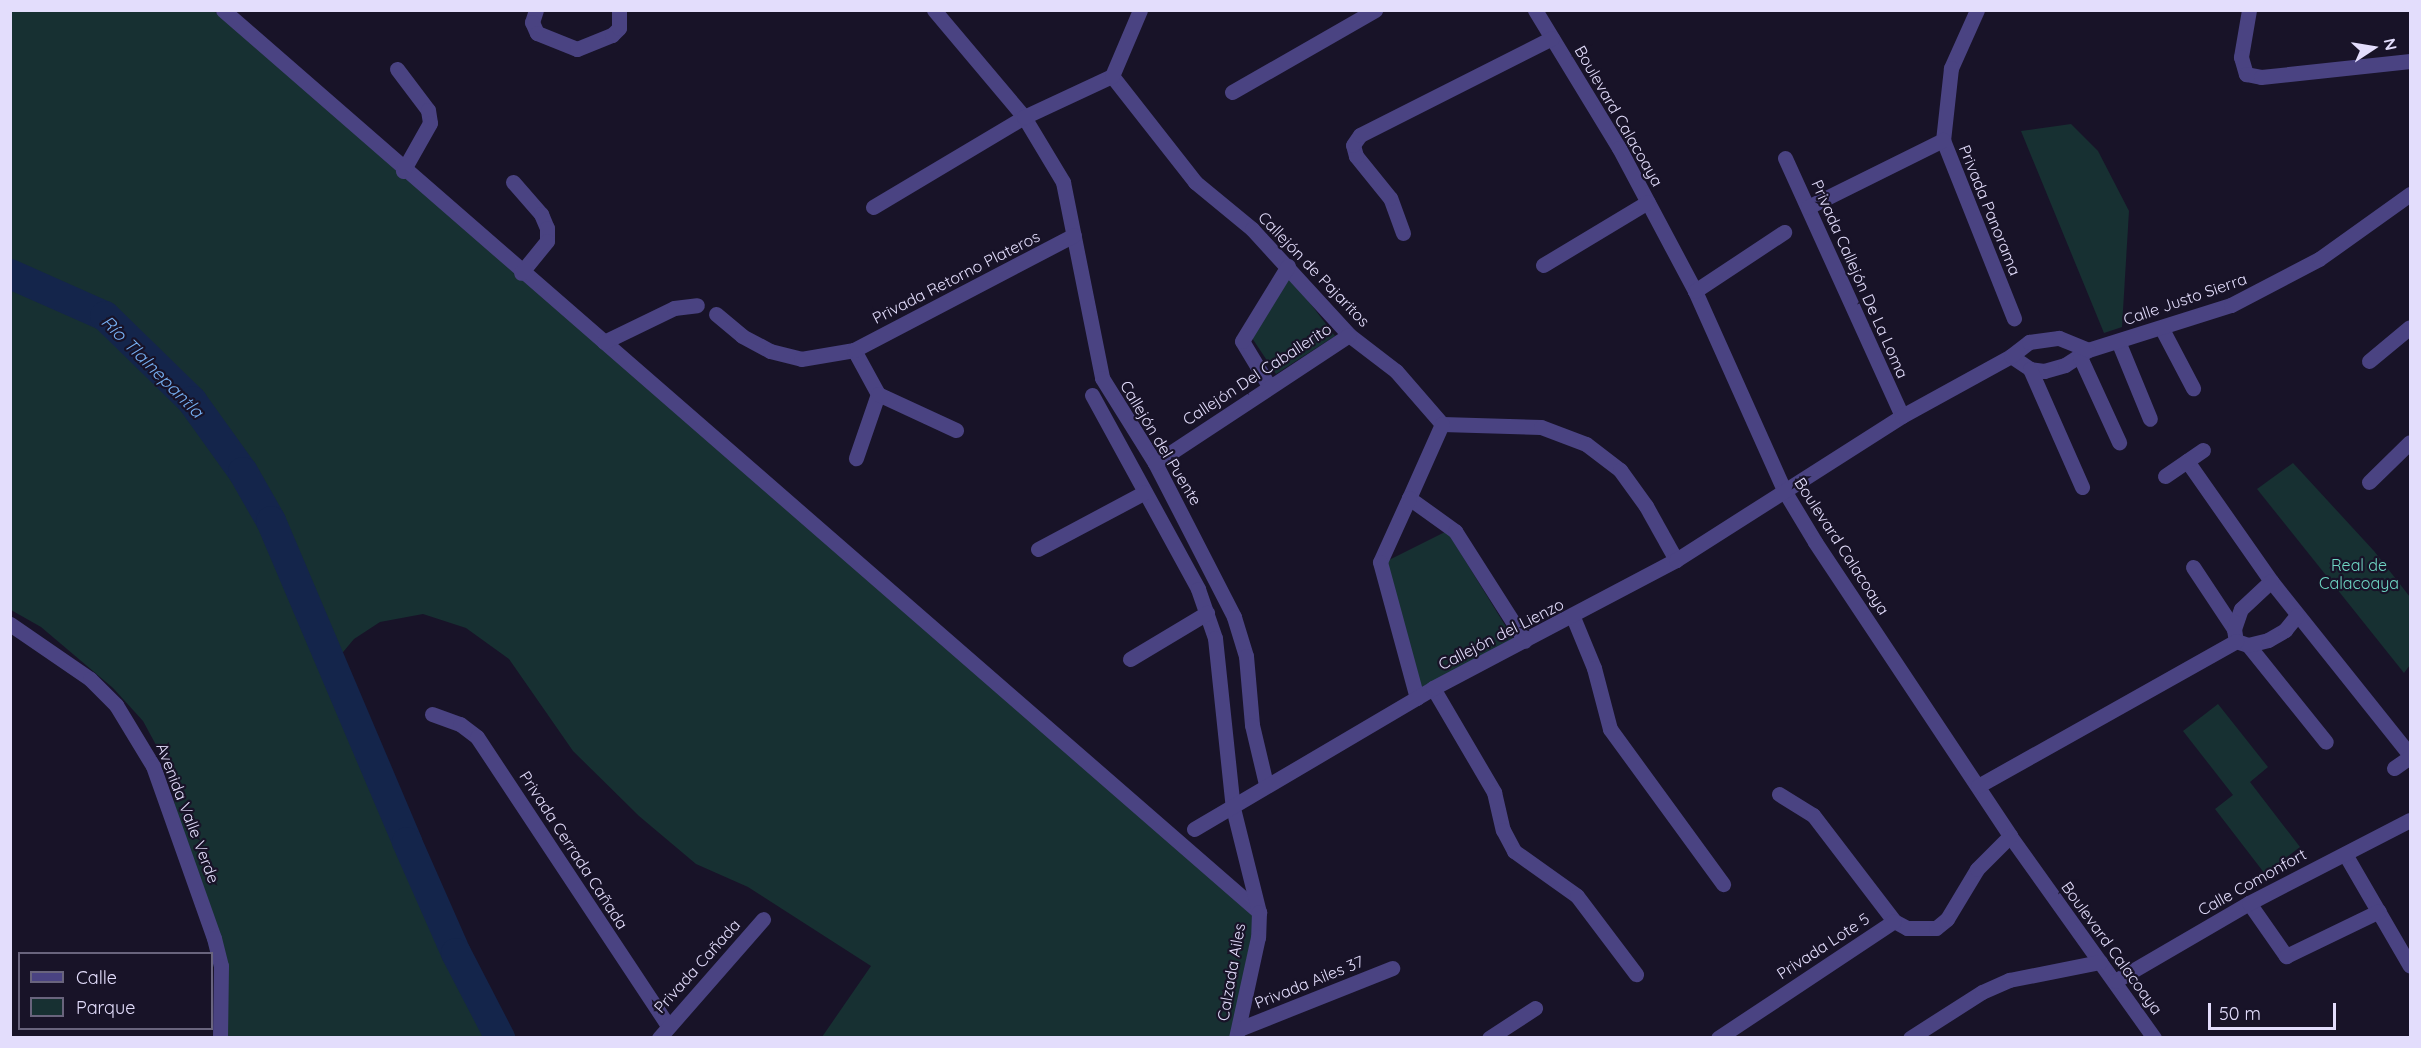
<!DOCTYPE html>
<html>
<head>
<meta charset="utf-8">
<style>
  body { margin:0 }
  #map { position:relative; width:2421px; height:1048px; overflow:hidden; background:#181328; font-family:Quicksand,sans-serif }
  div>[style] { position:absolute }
  .green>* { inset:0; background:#173032 }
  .river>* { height:30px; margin:-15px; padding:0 15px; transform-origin:15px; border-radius:15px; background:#14254b }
  .minor>* { height:15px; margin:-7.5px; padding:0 7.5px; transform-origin:7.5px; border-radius:7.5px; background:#4a4382 }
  span { translate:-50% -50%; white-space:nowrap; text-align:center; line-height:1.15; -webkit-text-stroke:4.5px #181328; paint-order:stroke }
  .street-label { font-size:16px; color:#e3ddfc }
  .park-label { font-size:16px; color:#6fd6c4 }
  .water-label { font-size:18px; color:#76aff2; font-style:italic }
  .frame { position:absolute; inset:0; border:12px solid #e3ddfc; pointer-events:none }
  .legend { position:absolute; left:18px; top:952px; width:195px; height:78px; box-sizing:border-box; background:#181328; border:2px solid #69647d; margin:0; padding:8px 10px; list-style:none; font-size:18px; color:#e3ddfc }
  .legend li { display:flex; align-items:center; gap:12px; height:30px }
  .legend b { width:30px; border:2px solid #69647d }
  .north { position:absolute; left:2343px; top:18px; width:60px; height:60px; -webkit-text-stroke:4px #181328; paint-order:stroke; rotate:78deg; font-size:16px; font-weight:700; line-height:24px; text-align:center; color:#e3ddfc }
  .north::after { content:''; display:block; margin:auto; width:21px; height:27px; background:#e3ddfc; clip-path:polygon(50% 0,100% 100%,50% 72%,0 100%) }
  .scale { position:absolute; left:2208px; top:1003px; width:128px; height:27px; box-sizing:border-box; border:3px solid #e3ddfc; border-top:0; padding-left:8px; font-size:18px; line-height:21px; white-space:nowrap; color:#e3ddfc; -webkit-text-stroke:4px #181328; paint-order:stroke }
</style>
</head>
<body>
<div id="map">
  <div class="green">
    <i style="clip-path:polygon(11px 11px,214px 11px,1256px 913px,1231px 1037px,822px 1037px,871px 966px,748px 887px,696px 864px,639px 816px,573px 751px,509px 659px,466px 628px,423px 614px,380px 622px,354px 639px,333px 664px,456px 953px,500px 1037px,220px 1037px,223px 1002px,181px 838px,168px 767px,143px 721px,113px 688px,41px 627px,11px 610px,11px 275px,23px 279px,11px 274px)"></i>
    <i style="clip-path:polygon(2071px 124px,2098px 151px,2129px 211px,2122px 327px,2104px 333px,2021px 131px)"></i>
    <i style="clip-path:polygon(1288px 274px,1335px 336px,1276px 374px,1248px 332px)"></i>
    <i style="clip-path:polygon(2293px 463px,2374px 551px,2410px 597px,2410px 665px,2404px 673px,2257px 489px)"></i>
    <i style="clip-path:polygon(1447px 531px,1516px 643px,1422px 693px,1385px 562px)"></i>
    <i style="clip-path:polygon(2218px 704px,2268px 767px,2250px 782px,2300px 847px,2265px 874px,2215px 809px,2233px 795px,2183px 731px)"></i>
  </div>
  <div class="river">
    <i style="left:10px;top:274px;width:104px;rotate:23.9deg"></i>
    <i style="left:105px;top:316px;width:122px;rotate:44.3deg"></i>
    <i style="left:192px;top:401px;width:87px;rotate:54.3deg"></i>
    <i style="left:243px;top:472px;width:56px;rotate:60.3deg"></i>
    <i style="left:271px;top:521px;width:349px;rotate:67deg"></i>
    <i style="left:407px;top:842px;width:121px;rotate:66.2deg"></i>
    <i style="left:456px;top:953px;width:96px;rotate:62.6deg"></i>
  </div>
  <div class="minor">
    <i style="left:223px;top:10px;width:1374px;rotate:41.04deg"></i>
    <i style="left:536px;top:10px;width:13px;rotate:108deg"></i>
    <i style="left:532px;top:22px;width:12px;rotate:66deg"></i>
    <i style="left:537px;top:33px;width:43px;rotate:21.8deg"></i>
    <i style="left:577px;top:49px;width:38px;rotate:-22deg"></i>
    <i style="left:612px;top:35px;width:10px;rotate:-45deg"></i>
    <i style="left:619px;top:28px;width:18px;rotate:-90deg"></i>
    <i style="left:934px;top:10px;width:140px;rotate:49.9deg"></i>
    <i style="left:1024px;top:117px;width:76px;rotate:59deg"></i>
    <i style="left:1063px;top:182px;width:200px;rotate:78.7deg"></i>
    <i style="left:1102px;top:378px;width:100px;rotate:58.1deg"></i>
    <i style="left:1155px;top:463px;width:173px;rotate:62.8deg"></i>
    <i style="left:1234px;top:617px;width:41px;rotate:72.9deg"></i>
    <i style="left:1246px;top:656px;width:69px;rotate:85deg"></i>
    <i style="left:1252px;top:725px;width:61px;rotate:76.7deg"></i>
    <i style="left:1535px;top:10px;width:162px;rotate:58.7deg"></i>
    <i style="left:1619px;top:148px;width:162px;rotate:62deg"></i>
    <i style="left:1695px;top:291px;width:220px;rotate:65.9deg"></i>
    <i style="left:1785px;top:492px;width:58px;rotate:59deg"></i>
    <i style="left:1815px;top:542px;width:353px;rotate:56.4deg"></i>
    <i style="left:2010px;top:836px;width:248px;rotate:54.5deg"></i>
    <i style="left:1977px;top:10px;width:64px;rotate:114.1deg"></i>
    <i style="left:1951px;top:68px;width:72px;rotate:96.3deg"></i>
    <i style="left:1943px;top:140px;width:192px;rotate:68.3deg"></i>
    <i style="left:2249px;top:10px;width:48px;rotate:99.7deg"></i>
    <i style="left:2241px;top:57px;width:18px;rotate:74deg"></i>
    <i style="left:2246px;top:74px;width:15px;rotate:11deg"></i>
    <i style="left:2261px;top:77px;width:150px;rotate:-6.1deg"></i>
    <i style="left:397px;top:69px;width:51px;rotate:52.9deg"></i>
    <i style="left:428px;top:110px;width:13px;rotate:81deg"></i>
    <i style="left:430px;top:123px;width:55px;rotate:119.4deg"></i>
    <i style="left:1112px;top:76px;width:135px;rotate:51.9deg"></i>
    <i style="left:1195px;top:182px;width:74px;rotate:39.5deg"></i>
    <i style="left:1252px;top:229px;width:144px;rotate:47.5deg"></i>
    <i style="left:1349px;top:335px;width:59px;rotate:37.5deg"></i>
    <i style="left:1396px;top:371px;width:70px;rotate:49deg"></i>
    <i style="left:1442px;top:424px;width:99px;rotate:1.7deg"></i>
    <i style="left:1541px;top:427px;width:48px;rotate:20.7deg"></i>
    <i style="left:1586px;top:444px;width:43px;rotate:37.4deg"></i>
    <i style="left:1620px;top:470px;width:44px;rotate:54.2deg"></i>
    <i style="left:1646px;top:506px;width:62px;rotate:60.9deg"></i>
    <i style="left:1232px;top:92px;width:165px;rotate:-29.8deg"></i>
    <i style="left:1785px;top:158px;width:283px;rotate:65.6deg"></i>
    <i style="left:513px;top:182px;width:43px;rotate:48.8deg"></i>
    <i style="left:541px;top:214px;width:15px;rotate:67deg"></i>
    <i style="left:547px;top:228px;width:13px;rotate:90deg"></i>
    <i style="left:547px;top:241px;width:41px;rotate:129.1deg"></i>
    <i style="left:873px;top:207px;width:176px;rotate:-30.8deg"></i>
    <i style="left:1024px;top:117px;width:97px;rotate:-25deg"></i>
    <i style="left:1112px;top:76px;width:72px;rotate:-67deg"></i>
    <i style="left:1808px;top:207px;width:151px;rotate:-26.4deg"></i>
    <i style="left:1403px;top:233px;width:37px;rotate:-110deg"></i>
    <i style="left:1390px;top:198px;width:54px;rotate:-129deg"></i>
    <i style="left:1356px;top:156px;width:11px;rotate:-105deg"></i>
    <i style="left:1353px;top:145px;width:12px;rotate:-55deg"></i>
    <i style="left:1360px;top:135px;width:215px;rotate:-26.8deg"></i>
    <i style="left:1543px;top:265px;width:122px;rotate:-31deg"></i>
    <i style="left:1695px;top:291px;width:107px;rotate:-33.5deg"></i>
    <i style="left:716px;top:314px;width:34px;rotate:40deg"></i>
    <i style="left:742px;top:336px;width:32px;rotate:28deg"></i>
    <i style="left:770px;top:351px;width:32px;rotate:14deg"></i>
    <i style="left:801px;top:359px;width:54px;rotate:-9.6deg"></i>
    <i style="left:854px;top:350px;width:50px;rotate:61.4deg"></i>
    <i style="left:878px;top:394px;width:68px;rotate:109deg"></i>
    <i style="left:2162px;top:329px;width:67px;rotate:62.3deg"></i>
    <i style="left:2118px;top:341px;width:84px;rotate:67.7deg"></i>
    <i style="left:604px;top:342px;width:78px;rotate:-25.9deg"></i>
    <i style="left:674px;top:308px;width:23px;rotate:-7deg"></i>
    <i style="left:854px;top:350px;width:248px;rotate:-27.6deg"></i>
    <i style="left:2011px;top:356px;width:23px;rotate:34deg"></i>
    <i style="left:2030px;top:369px;width:14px;rotate:8deg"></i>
    <i style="left:2044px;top:371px;width:22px;rotate:-16deg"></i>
    <i style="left:2065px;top:365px;width:27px;rotate:-33deg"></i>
    <i style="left:2088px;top:350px;width:150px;rotate:-17.5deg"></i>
    <i style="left:2231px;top:305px;width:99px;rotate:-27.6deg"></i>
    <i style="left:2319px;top:259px;width:112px;rotate:-35.5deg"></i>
    <i style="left:2080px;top:357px;width:94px;rotate:65.4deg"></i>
    <i style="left:2369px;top:361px;width:53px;rotate:-39.7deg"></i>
    <i style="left:2030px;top:369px;width:129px;rotate:66.2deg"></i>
    <i style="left:1269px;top:386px;width:52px;rotate:-121deg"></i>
    <i style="left:1242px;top:341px;width:88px;rotate:-58.5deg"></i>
    <i style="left:878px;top:394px;width:86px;rotate:24.8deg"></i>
    <i style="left:1092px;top:395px;width:221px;rotate:61.3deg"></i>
    <i style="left:1198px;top:589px;width:52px;rotate:70.9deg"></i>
    <i style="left:1215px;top:638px;width:171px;rotate:84deg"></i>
    <i style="left:1233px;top:808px;width:107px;rotate:76deg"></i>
    <i style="left:1259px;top:912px;width:25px;rotate:92deg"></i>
    <i style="left:1258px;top:937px;width:103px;rotate:102.3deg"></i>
    <i style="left:1442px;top:424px;width:81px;rotate:114deg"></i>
    <i style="left:1409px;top:498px;width:57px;rotate:35.7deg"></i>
    <i style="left:1455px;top:531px;width:130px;rotate:57.5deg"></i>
    <i style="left:2187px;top:461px;width:146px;rotate:55deg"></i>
    <i style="left:2271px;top:581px;width:223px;rotate:51.4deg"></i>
    <i style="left:1155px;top:463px;width:232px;rotate:-33.4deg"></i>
    <i style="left:2165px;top:476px;width:46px;rotate:-34.4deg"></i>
    <i style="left:2369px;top:482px;width:57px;rotate:-44.3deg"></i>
    <i style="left:1409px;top:498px;width:70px;rotate:114.4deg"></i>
    <i style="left:1380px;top:562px;width:141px;rotate:74.8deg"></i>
    <i style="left:1038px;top:549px;width:121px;rotate:-28deg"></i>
    <i style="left:2193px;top:567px;width:74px;rotate:56.5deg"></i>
    <i style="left:2234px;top:629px;width:12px;rotate:81deg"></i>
    <i style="left:2236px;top:641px;width:13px;rotate:18deg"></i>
    <i style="left:2248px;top:645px;width:124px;rotate:51.2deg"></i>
    <i style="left:1573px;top:617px;width:55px;rotate:67.6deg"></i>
    <i style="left:1594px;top:668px;width:63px;rotate:75.3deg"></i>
    <i style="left:1610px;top:729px;width:192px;rotate:53.9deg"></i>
    <i style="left:10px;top:624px;width:97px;rotate:34.5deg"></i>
    <i style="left:90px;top:679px;width:37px;rotate:45deg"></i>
    <i style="left:116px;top:705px;width:71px;rotate:58.8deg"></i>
    <i style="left:153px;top:766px;width:182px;rotate:70.5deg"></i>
    <i style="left:214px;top:938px;width:29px;rotate:76deg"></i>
    <i style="left:221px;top:966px;width:72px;rotate:90.8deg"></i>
    <i style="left:2234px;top:629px;width:21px;rotate:-71deg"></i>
    <i style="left:2241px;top:609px;width:41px;rotate:-43deg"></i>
    <i style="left:2248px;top:645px;width:21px;rotate:-14deg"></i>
    <i style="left:2268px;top:640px;width:20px;rotate:-30deg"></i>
    <i style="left:2285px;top:630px;width:19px;rotate:-51deg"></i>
    <i style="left:1130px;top:659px;width:90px;rotate:-30.9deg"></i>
    <i style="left:1433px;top:688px;width:121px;rotate:59.6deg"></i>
    <i style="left:1494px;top:792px;width:39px;rotate:77deg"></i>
    <i style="left:1503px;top:830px;width:24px;rotate:62deg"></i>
    <i style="left:1514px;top:851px;width:77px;rotate:35.5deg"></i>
    <i style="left:1577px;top:896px;width:98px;rotate:52.9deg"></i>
    <i style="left:432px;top:714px;width:30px;rotate:20deg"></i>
    <i style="left:460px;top:724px;width:21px;rotate:37deg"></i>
    <i style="left:477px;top:737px;width:346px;rotate:56.5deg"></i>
    <i style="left:2394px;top:768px;width:19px;rotate:-35deg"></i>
    <i style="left:1978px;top:786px;width:296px;rotate:-29.3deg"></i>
    <i style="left:1779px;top:794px;width:40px;rotate:32deg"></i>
    <i style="left:1813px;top:815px;width:133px;rotate:52.6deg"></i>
    <i style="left:1894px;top:921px;width:15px;rotate:28deg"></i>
    <i style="left:1907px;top:928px;width:29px"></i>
    <i style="left:1936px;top:928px;width:14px;rotate:-39deg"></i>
    <i style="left:1947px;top:919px;width:58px;rotate:-59deg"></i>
    <i style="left:1977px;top:869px;width:47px;rotate:-45deg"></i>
    <i style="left:1194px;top:829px;width:277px;rotate:-30.5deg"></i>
    <i style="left:1433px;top:688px;width:275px;rotate:-27.8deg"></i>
    <i style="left:1676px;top:560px;width:268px;rotate:-32.5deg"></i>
    <i style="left:1902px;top:416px;width:124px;rotate:-28.8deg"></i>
    <i style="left:2011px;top:356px;width:23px;rotate:-38deg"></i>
    <i style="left:2029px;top:342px;width:30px;rotate:-8deg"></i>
    <i style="left:2059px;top:338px;width:31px;rotate:22deg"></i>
    <i style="left:2345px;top:854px;width:129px;rotate:59.9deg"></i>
    <i style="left:2249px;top:903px;width:65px;rotate:55.1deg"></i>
    <i style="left:2286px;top:956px;width:103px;rotate:-25.8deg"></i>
    <i style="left:2115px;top:981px;width:155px;rotate:-30.2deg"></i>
    <i style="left:2249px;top:903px;width:181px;rotate:-27.3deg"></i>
    <i style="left:1239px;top:1029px;width:165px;rotate:-21.7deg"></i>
    <i style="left:659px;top:1038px;width:158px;rotate:-48.8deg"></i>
    <i style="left:1489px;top:1038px;width:55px;rotate:-33.1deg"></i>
    <i style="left:1718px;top:1038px;width:211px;rotate:-33.6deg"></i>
    <i style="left:1910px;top:1038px;width:85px;rotate:-32.6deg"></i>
    <i style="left:1982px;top:992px;width:30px;rotate:-24deg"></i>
    <i style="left:2009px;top:980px;width:93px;rotate:-11.2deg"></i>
  </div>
  <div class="street-label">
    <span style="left:1619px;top:116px;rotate:60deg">Boulevard Calacoaya</span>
    <span style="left:1990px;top:210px;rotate:68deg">Privada Panorama</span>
    <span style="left:1314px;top:269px;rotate:46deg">Callejón de Pajaritos</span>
    <span style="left:956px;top:277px;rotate:-27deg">Privada Retorno Plateros</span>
    <span style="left:1860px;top:279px;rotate:66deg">Privada Callejón De La Loma</span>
    <span style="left:2185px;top:299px;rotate:-19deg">Calle Justo Sierra</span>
    <span style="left:1257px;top:374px;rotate:-33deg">Callejón Del Caballerito</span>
    <span style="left:1161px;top:443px;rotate:59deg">Callejón del Puente</span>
    <span style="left:1842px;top:546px;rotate:57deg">Boulevard Calacoaya</span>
    <span style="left:1501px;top:634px;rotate:-27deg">Callejón del Lienzo</span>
    <span style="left:188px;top:813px;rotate:69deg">Avenida Valle Verde</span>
    <span style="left:574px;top:850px;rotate:57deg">Privada Cerrada Cañada</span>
    <span style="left:2252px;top:882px;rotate:-29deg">Calle Comonfort</span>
    <span style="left:1823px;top:946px;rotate:-33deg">Privada Lote 5</span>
    <span style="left:2112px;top:948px;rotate:54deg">Boulevard Calacoaya</span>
    <span style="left:697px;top:966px;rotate:-48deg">Privada Cañada</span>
    <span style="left:1231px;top:972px;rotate:-80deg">Calzada Ailes</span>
    <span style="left:1309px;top:982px;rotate:-22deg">Privada Ailes 37</span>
  </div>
  <div class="park-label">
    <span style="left:2359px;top:574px">Real de<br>Calacoaya</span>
  </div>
  <div class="water-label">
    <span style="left:152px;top:367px;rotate:45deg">Río Tlalnepantla</span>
  </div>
  <div class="frame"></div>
  <ul class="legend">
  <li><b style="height:8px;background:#4a4382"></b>Calle</li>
  <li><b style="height:16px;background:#173032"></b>Parque</li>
  </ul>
  <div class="north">N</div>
  <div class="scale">50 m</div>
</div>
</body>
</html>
